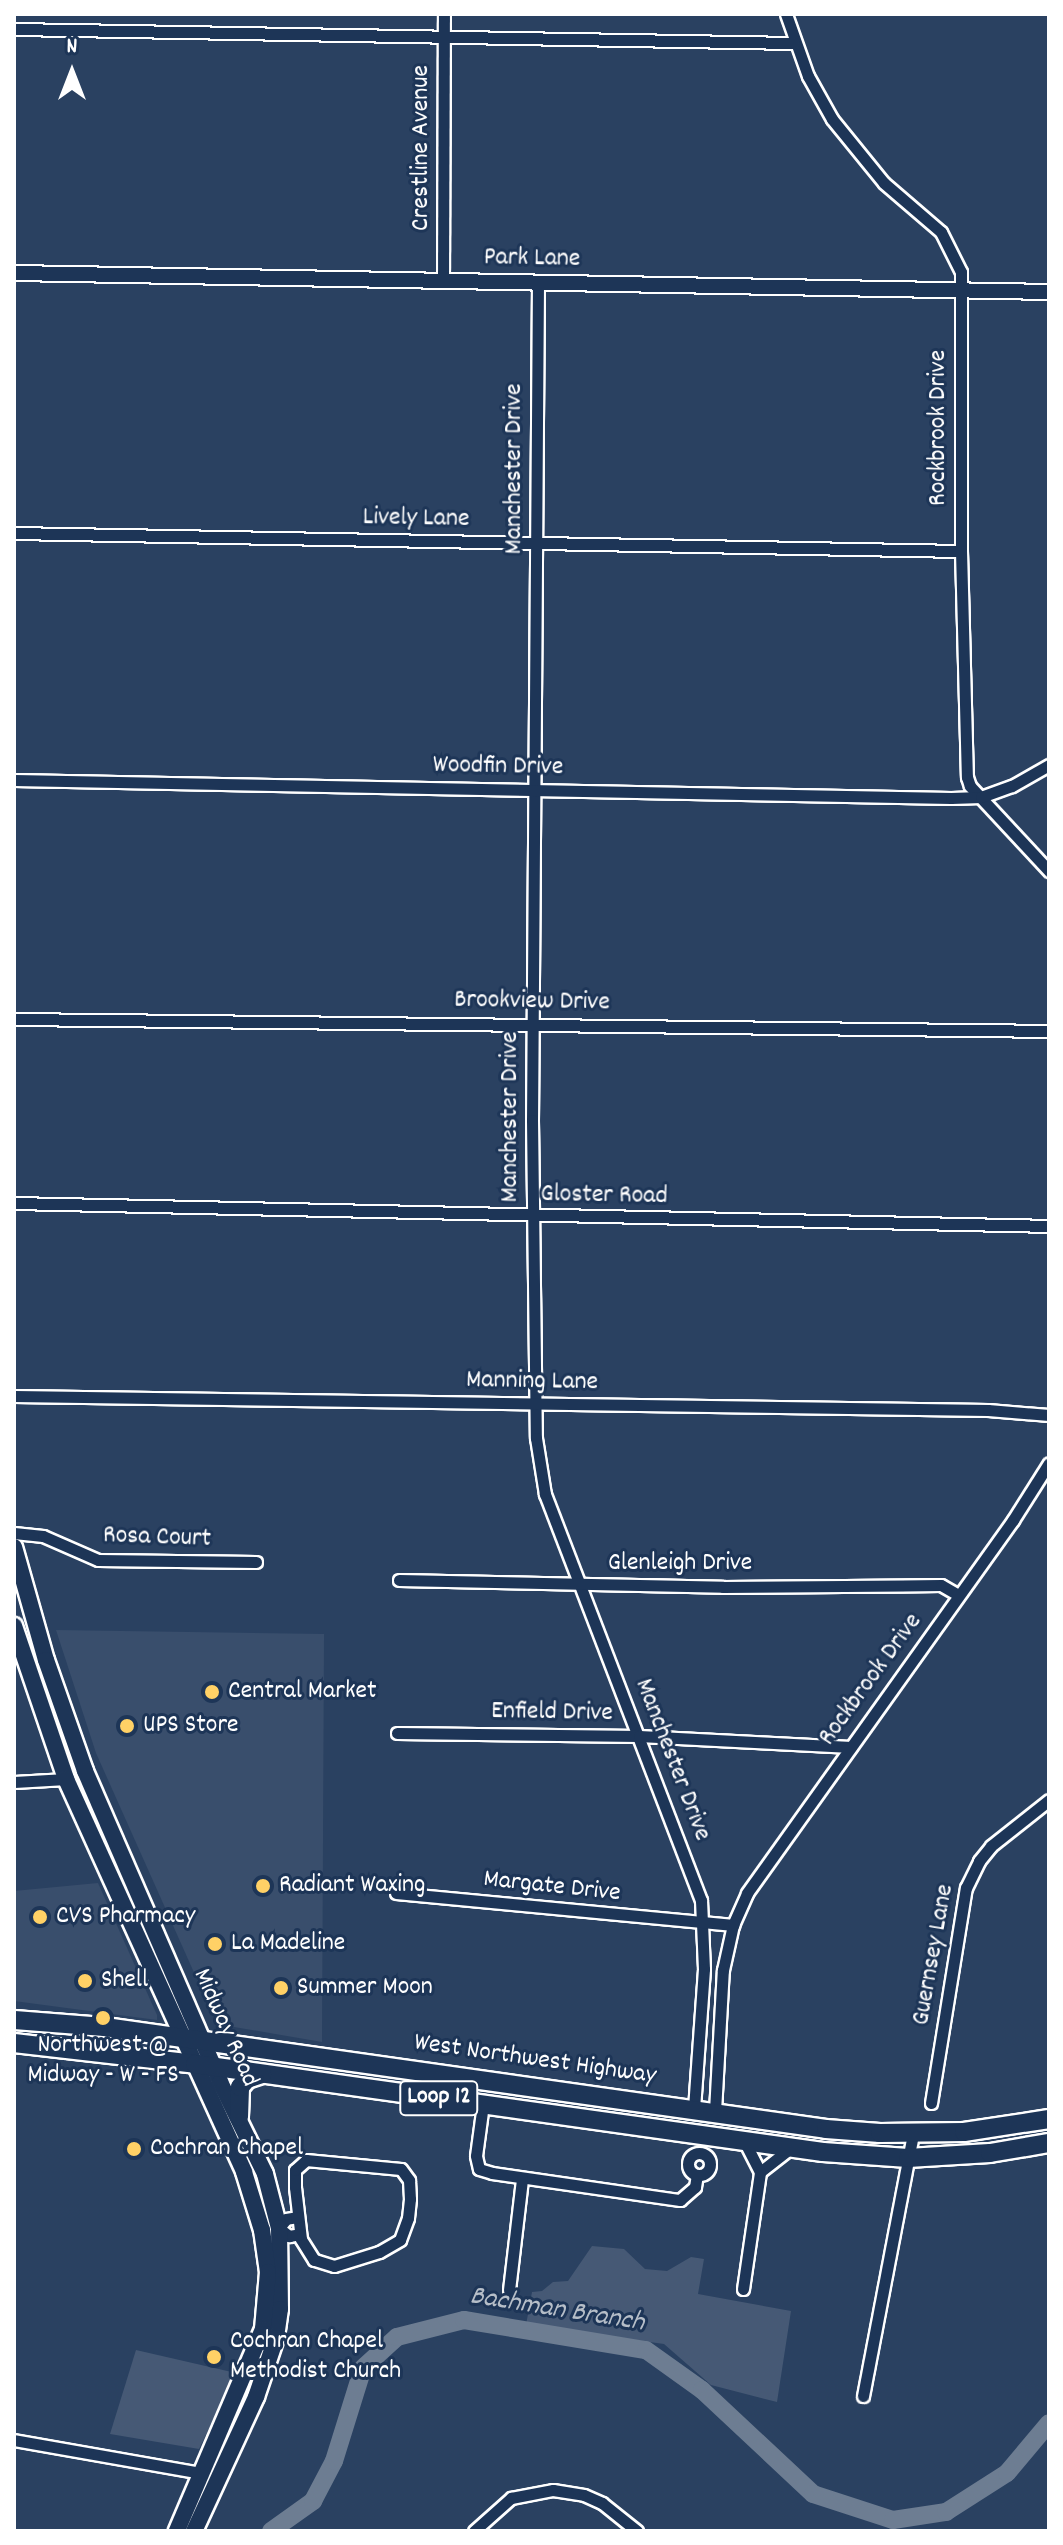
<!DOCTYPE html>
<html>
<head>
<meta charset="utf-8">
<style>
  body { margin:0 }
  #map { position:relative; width:1063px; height:2545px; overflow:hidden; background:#2a4161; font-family:Dekko,sans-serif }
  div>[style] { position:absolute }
  .built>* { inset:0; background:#394e6c }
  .green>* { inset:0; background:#465975 }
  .river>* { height:18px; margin:-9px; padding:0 9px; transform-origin:9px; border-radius:9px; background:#6d7d92 }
  .roads { filter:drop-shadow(2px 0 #fff) drop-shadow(-2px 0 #fff) drop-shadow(0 2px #fff) drop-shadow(0 -2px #fff) }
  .minor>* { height:11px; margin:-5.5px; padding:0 5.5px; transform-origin:5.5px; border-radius:5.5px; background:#1d3557 }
  .minor>.ring { margin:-5.5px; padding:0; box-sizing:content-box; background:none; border:11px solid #1d3557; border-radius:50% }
  .tertiary>* { height:14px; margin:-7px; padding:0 7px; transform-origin:7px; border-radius:7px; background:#1d3557 }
  .secondary>* { height:16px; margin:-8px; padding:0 8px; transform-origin:8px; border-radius:8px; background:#1d3557 }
  .primary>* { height:18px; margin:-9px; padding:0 9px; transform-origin:9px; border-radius:9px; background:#1d3557 }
  .dots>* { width:22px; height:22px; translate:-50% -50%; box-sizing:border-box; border:4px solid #1d3557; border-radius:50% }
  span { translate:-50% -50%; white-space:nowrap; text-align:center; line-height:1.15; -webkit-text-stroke:6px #1d3557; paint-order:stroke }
  .shield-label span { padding:2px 6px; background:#1d3557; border:2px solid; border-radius:6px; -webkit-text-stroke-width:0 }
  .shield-label { font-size:24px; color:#fff; font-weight:700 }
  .street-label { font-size:26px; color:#fff }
  .poi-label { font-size:26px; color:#fff }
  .left { translate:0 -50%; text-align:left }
  .water-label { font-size:28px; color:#b6bec8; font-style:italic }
  .frame { position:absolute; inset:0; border:16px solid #fff; pointer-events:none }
  .north { position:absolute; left:32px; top:32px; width:80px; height:80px; -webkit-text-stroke:6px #1d3557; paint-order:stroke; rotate:0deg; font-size:22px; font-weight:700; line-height:32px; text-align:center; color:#fff }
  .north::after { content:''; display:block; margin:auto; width:28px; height:36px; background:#fff; clip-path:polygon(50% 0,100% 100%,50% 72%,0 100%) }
</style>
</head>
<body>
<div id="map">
  <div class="built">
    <i style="clip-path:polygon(56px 1630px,324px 1634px,322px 2042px,217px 2024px,96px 1753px)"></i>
    <i style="clip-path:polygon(98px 1883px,157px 2015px,157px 2020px,14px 2001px,14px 1891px)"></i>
  </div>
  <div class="green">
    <i style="clip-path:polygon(592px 2246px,624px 2249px,645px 2269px,667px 2271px,691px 2257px,704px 2259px,698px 2294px,791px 2311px,777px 2402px,711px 2385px,664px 2344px,526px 2325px,532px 2292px,542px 2291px,553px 2282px,568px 2281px)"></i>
    <i style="clip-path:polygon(136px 2350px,236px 2373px,199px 2449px,110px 2434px)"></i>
  </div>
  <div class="river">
    <i style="left:271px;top:2531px;width:52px;rotate:-35.5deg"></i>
    <i style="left:313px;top:2501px;width:45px;rotate:-62.3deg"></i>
    <i style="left:334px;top:2461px;width:97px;rotate:-72.7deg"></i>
    <i style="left:363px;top:2368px;width:46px;rotate:-42.4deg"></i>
    <i style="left:397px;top:2337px;width:69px;rotate:-14.2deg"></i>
    <i style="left:464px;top:2320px;width:184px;rotate:9.4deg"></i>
    <i style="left:646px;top:2350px;width:69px;rotate:35.5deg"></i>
    <i style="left:702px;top:2390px;width:152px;rotate:43.1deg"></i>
    <i style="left:813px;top:2494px;width:84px;rotate:18deg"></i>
    <i style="left:893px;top:2520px;width:54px;rotate:-8.6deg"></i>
    <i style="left:946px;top:2512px;width:72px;rotate:-32.6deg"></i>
    <i style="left:1007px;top:2473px;width:65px;rotate:-50deg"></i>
  </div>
  <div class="roads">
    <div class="minor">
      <i style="left:786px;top:14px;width:66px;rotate:70.5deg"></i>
      <i style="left:808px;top:76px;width:49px;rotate:60.8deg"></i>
      <i style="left:832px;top:119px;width:82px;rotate:50.9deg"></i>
      <i style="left:884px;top:183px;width:75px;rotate:40.7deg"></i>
      <i style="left:941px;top:232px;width:45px;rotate:63.4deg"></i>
      <i style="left:961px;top:272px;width:279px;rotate:90deg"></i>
      <i style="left:961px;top:551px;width:226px;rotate:88.5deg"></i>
      <i style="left:967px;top:777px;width:9px;rotate:72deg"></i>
      <i style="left:970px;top:786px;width:116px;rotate:47.1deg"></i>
      <i style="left:14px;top:29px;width:780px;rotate:1.03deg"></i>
      <i style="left:443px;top:282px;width:268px;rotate:-89.8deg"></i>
      <i style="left:538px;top:283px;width:837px;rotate:90.41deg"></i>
      <i style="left:532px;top:1120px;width:318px;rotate:89.3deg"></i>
      <i style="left:536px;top:1438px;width:57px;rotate:80.9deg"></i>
      <i style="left:545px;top:1494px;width:435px;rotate:69deg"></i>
      <i style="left:701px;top:1900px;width:69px;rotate:87.5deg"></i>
      <i style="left:704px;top:1969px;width:140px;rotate:94.1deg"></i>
      <i style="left:14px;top:533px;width:947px;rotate:1.09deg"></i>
      <i style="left:14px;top:780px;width:937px;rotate:1.1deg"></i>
      <i style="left:951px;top:798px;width:30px;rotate:-2deg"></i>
      <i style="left:981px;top:797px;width:33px;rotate:-20deg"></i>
      <i style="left:1012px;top:786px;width:43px;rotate:-29.6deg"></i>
      <i style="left:14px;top:1019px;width:1035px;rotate:0.66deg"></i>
      <i style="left:14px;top:1203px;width:1035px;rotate:1.27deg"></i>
      <i style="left:14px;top:1396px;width:974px;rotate:0.82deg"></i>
      <i style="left:988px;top:1410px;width:61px;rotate:4.7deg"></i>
      <i style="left:14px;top:1533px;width:29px;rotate:6deg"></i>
      <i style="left:43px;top:1536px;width:60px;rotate:23.6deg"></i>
      <i style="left:98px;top:1560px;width:158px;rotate:0.7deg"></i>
      <i style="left:399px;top:1580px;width:324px;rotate:1.2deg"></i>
      <i style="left:723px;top:1587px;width:218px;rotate:-0.5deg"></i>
      <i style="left:941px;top:1585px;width:20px;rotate:30deg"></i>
      <i style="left:397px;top:1733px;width:242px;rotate:0.7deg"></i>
      <i style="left:639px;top:1736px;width:212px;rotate:3deg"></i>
      <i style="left:14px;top:1782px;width:52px;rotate:-3.3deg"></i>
      <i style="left:396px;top:1893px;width:339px;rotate:5.4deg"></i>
      <i style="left:733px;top:1925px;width:35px;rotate:-66deg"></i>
      <i style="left:747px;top:1893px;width:458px;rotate:-54.5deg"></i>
      <i style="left:1013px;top:1520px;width:67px;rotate:-57.7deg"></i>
      <i style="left:931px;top:2103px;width:218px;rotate:-80.8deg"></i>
      <i style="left:966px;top:1888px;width:30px;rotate:-64deg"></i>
      <i style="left:979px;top:1861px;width:19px;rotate:-51deg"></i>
      <i style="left:991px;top:1846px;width:74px;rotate:-38.4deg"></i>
      <i style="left:483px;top:2104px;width:52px;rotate:97.7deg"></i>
      <i style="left:476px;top:2156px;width:13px;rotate:77deg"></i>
      <i style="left:479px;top:2169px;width:14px;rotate:17deg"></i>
      <i style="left:492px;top:2173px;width:190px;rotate:8.2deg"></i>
      <i style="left:680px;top:2200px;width:20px;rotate:-41deg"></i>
      <i style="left:695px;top:2187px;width:12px;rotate:-81deg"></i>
      <i style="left:715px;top:2111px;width:141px;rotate:-86.8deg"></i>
      <i style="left:723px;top:1970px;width:46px;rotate:-77.5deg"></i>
      <i class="ring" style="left:688px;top:2153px;width:11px;height:11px"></i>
      <i style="left:306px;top:2160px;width:95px;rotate:5.4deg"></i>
      <i style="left:401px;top:2169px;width:14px;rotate:54deg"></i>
      <i style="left:409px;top:2180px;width:19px;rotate:87deg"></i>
      <i style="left:410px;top:2199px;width:19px;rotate:96deg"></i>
      <i style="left:408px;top:2218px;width:23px;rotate:110deg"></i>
      <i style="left:400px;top:2240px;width:24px;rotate:150deg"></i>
      <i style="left:379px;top:2252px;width:47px;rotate:162.7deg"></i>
      <i style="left:334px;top:2266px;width:21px;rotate:-163deg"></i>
      <i style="left:314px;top:2260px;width:25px;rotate:-122deg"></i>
      <i style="left:301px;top:2239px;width:52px;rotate:-96.6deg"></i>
      <i style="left:295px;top:2187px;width:17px;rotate:-90deg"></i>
      <i style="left:295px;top:2170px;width:15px;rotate:-42deg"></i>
      <i style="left:760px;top:2172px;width:39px;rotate:-38deg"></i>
      <i style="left:298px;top:2217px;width:12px;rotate:171deg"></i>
      <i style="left:286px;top:2219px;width:11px;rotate:128deg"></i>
      <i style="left:279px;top:2228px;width:13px;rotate:39deg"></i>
      <i style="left:289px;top:2236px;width:11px;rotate:-10deg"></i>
      <i style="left:743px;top:2289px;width:118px;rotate:-81.7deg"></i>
      <i style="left:760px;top:2172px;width:35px;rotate:-117deg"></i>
      <i style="left:509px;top:2290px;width:112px;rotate:-83.3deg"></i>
      <i style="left:863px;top:2396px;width:268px;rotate:-79.2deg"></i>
      <i style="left:14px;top:2440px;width:191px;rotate:10deg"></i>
      <i style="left:474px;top:2531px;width:50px;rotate:-41.7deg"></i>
      <i style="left:511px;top:2498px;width:43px;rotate:-10.8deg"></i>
      <i style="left:553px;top:2490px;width:31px;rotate:9deg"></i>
      <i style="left:584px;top:2495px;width:20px;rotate:24deg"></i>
      <i style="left:602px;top:2503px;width:45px;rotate:38.7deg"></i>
    </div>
    <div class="tertiary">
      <i style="left:14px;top:273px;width:1035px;rotate:1.05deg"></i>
    </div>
    <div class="secondary">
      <i style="left:14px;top:1547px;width:117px;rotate:74.2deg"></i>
      <i style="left:46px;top:1660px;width:118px;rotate:70.6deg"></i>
      <i style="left:85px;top:1771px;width:339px;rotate:66.5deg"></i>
      <i style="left:220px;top:2082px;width:102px;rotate:63.9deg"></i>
      <i style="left:265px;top:2174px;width:56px;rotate:75.5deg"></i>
      <i style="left:279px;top:2228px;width:81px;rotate:89.3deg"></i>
      <i style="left:280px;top:2309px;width:29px;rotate:98deg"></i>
      <i style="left:276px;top:2338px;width:62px;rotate:108.7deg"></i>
      <i style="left:256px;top:2397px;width:148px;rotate:114.8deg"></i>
      <i style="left:14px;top:1626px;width:162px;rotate:71.2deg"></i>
      <i style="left:66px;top:1779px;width:431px;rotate:65.6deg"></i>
      <i style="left:244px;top:2172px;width:61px;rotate:72.8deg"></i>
      <i style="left:262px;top:2230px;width:42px;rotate:81.9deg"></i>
      <i style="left:268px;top:2272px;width:57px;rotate:95deg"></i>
      <i style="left:263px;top:2329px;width:220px;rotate:113.1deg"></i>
    </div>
    <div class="primary">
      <i style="left:14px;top:2020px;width:91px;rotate:4.4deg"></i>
      <i style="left:105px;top:2027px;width:728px;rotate:8.05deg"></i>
      <i style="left:826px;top:2129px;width:54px;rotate:4.2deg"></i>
      <i style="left:880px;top:2133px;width:84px;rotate:-0.7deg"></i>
      <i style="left:964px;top:2132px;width:86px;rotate:-8.7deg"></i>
      <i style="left:14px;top:2043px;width:182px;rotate:6.6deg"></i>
      <i style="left:195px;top:2064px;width:634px;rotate:7.98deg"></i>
      <i style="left:823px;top:2152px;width:85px;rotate:4deg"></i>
      <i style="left:908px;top:2158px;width:82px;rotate:-3.5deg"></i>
      <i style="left:990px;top:2153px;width:60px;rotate:-9.6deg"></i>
      <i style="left:239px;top:2117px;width:30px;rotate:-88deg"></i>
      <i style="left:240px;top:2087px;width:11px;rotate:-49deg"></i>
      <i style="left:247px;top:2079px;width:16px;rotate:-18deg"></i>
    </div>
  </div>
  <div class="dots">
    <i style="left:212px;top:1692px;background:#ffd166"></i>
    <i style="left:127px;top:1726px;background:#ffd166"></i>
    <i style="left:263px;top:1886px;background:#ffd166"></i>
    <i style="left:40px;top:1917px;background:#ffd166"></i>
    <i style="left:215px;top:1944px;background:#ffd166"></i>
    <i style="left:85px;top:1981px;background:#ffd166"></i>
    <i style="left:281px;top:1988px;background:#ffd166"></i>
    <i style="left:103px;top:2018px;background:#ffd166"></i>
    <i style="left:134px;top:2149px;background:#ffd166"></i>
    <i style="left:214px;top:2357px;background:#ffd166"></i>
  </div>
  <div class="shield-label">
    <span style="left:439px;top:2098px">Loop 12</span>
  </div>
  <div class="street-label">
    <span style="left:422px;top:148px;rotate:-90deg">Crestline Avenue</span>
    <span style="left:532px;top:259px;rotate:1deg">Park Lane</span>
    <span style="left:939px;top:428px;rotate:-90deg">Rockbrook Drive</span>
    <span style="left:515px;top:469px;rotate:-90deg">Manchester Drive</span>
    <span style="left:416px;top:519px;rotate:1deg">Lively Lane</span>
    <span style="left:498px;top:767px;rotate:1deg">Woodfin Drive</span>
    <span style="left:532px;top:1002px;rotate:1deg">Brookview Drive</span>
    <span style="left:511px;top:1117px;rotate:-90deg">Manchester Drive</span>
    <span style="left:604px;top:1196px;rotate:1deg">Gloster Road</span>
    <span style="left:532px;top:1382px;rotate:1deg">Manning Lane</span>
    <span style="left:157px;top:1538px;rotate:2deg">Rosa Court</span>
    <span style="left:680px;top:1564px">Glenleigh Drive</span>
    <span style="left:871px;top:1680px;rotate:-54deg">Rockbrook Drive</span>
    <span style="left:552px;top:1713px;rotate:1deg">Enfield Drive</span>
    <span style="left:672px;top:1760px;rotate:69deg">Manchester Drive</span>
    <span style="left:552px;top:1887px;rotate:6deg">Margate Drive</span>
    <span style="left:934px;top:1955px;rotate:-80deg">Guernsey Lane</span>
    <span style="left:225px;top:2028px;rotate:66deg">Midway Road</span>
    <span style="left:535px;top:2060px;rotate:8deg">West Northwest Highway</span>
  </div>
  <div class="poi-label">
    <span class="left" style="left:228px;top:1692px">Central Market</span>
    <span class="left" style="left:143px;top:1726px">UPS Store</span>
    <span class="left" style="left:279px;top:1886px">Radiant Waxing</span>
    <span class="left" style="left:56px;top:1917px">CVS Pharmacy</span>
    <span class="left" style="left:231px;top:1944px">La Madeline</span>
    <span class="left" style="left:101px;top:1981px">Shell</span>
    <span class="left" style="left:297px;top:1988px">Summer Moon</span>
    <span style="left:103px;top:2061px">Northwest @<br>Midway - W - FS</span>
    <span class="left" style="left:150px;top:2149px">Cochran Chapel</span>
    <span class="left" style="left:230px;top:2357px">Cochran Chapel<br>Methodist Church</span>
  </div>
  <div class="water-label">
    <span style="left:557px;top:2311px;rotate:9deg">Bachman Branch</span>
  </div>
  <div class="frame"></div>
  <div class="north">N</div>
</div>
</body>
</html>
